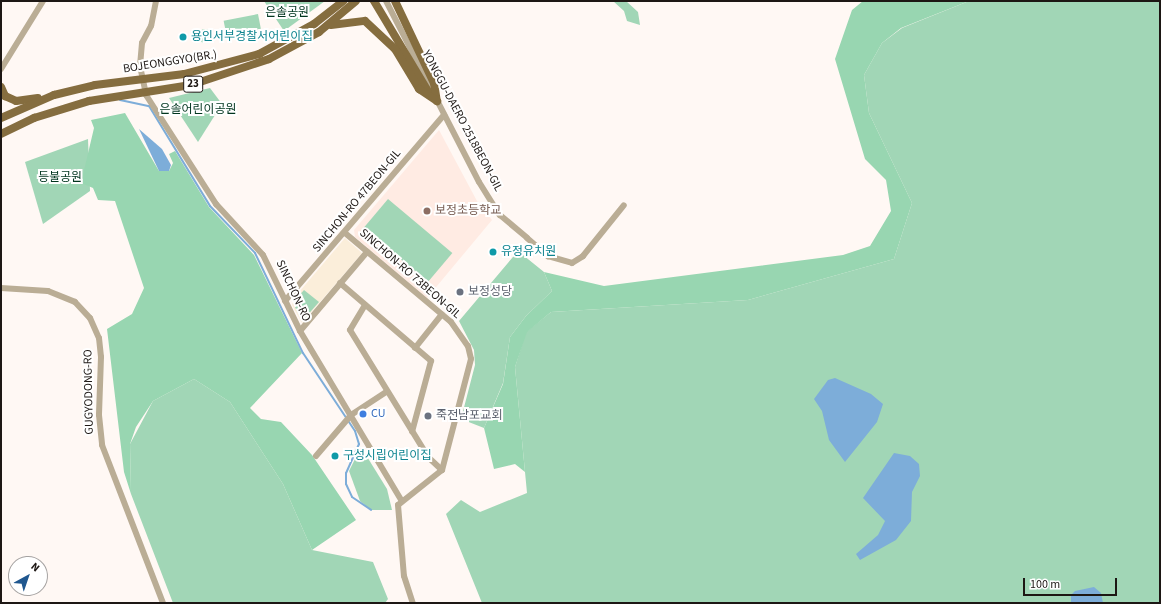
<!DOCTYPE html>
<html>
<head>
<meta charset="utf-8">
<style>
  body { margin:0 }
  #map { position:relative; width:1161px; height:604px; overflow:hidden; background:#fff8f4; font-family:"Source Sans 3","Noto Sans KR",sans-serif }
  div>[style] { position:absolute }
  .commercial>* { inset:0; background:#fbeeda }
  .education>* { inset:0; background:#ffebe3 }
  .green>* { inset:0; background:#a1d6b6; transform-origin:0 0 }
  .round { border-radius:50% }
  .forest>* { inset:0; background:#98d6b1 }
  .water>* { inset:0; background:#7dadd9 }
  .stream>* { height:2px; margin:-1px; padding:0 1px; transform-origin:1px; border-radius:1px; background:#7dadd9 }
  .minor>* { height:6px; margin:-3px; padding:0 3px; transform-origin:3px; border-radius:3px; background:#baad95 }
  .major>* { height:8px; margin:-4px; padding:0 4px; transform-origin:4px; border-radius:4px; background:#856d3f }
  .dots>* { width:11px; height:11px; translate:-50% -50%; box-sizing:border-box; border:2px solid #fff; border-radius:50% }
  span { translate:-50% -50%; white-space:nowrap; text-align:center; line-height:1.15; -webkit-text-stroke:4px #fff; paint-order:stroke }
  .shield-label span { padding:1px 3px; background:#fff; border:1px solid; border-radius:3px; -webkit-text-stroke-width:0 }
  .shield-label { font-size:11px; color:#1d1714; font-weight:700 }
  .park-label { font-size:12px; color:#01351e }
  .culture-label { font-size:12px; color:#0d838f }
  .left { translate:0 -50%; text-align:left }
  .street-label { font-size:12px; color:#1d1714 }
  .education-label { font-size:12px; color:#785e54 }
  .worship-label { font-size:12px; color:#5b616d }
  .shop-label { font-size:12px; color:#366cbe }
  .frame { position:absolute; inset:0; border:2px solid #1d1714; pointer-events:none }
  .north { position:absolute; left:8px; top:556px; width:40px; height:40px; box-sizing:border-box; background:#fff; border:1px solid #a5a2a1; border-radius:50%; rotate:40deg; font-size:11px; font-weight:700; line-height:16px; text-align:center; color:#1d1714 }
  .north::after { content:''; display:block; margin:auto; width:14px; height:18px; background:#20578f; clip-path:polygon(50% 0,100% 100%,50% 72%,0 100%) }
  .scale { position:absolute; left:1023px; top:578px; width:94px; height:18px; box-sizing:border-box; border:2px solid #1d1714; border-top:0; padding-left:5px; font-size:12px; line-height:14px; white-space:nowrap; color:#1d1714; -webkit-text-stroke:3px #fff; paint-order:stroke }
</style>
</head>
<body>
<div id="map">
  <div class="commercial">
    <i style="clip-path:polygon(345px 238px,362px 253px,302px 323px,292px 305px,294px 298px)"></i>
  </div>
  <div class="education">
    <i style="clip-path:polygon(439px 130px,477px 201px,492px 220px,427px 298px,355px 237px,354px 230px)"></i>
  </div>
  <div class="green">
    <i style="clip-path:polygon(264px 1px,325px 1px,284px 31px)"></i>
    <i style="clip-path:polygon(613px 1px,626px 1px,638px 12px,640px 25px,627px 21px,624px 11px)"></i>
    <i style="clip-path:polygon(969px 1px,1160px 1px,1160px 603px,482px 603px,446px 514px,461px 500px,480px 512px,527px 493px,515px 367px,526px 332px,551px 312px,748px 300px,894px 259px,912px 203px,869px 113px,864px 75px,882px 43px,902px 28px)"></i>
    <i style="left:258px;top:14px;width:15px;height:35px;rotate:79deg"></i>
    <i class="round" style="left:198px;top:29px;width:14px;height:14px"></i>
    <i style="clip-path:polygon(210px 88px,222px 104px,198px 142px,169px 98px)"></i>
    <i style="clip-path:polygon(88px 139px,90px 191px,43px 224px,25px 162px)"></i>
    <i style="left:388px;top:199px;width:84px;height:38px;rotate:40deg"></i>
    <i style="clip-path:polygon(518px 251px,544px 272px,552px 291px,526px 316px,510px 337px,503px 383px,484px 428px,461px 419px,475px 365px,474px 350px,459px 321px)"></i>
    <i style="clip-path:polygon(304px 290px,319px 302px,305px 318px,300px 317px,295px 307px,296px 299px)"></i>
    <i style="clip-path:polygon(194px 379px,230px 402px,283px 484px,312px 550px,373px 562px,388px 599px,385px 603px,173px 603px,131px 494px,130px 444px,153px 401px)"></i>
    <i style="clip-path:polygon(361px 447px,387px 489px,392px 510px,371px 510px,360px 501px,349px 471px)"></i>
  </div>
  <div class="forest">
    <i style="clip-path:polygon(863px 1px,969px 1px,901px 28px,882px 43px,864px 75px,869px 113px,912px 203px,894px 259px,748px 300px,551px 312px,527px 332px,515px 367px,525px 472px,515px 464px,494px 469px,484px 428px,503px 384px,510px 337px,526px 316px,552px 291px,544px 272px,604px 286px,843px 255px,870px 246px,891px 211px,886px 180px,865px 159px,835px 59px,852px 10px)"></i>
    <i style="clip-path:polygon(125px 113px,159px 171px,169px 171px,173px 163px,169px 154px,175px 151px,209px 207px,254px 255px,302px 353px,250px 408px,261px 419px,281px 422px,312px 455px,356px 520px,312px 550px,283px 484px,230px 402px,194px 379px,153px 401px,136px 427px,130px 444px,131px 494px,124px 472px,107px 329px,132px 314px,144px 288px,115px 201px,98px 200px,93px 188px,81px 183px,94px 128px,91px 120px)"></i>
  </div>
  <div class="water">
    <i style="clip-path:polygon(139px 129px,162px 149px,171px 165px,169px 171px,159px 171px)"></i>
    <i style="clip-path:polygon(835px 378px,871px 394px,883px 404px,877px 422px,845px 462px,829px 440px,822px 411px,814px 399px,828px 380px)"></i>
    <i style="clip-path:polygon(894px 453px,910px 456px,919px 464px,920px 476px,912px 492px,911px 521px,896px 540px,860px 560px,856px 554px,878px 535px,885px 521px,863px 498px)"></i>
    <i style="clip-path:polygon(1094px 587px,1101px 593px,1103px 603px,1071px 603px,1071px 595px,1075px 591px)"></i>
  </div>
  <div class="stream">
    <i style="left:120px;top:100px;width:30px;rotate:12deg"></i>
    <i style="left:149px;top:106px;width:117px;rotate:58.6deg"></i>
    <i style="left:210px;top:206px;width:65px;rotate:46.2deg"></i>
    <i style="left:255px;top:253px;width:111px;rotate:64.4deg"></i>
    <i style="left:303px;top:353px;width:94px;rotate:56.3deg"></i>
    <i style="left:355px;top:431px;width:14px;rotate:73deg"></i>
    <i style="left:359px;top:444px;width:32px;rotate:114deg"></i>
    <i style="left:346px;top:473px;width:11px;rotate:90deg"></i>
    <i style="left:346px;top:484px;width:14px;rotate:65deg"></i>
    <i style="left:352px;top:497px;width:23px;rotate:34deg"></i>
  </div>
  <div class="minor">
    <i style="left:156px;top:1px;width:25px;rotate:101deg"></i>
    <i style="left:151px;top:26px;width:19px;rotate:118deg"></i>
    <i style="left:142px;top:43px;width:23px;rotate:95deg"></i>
    <i style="left:140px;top:66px;width:30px;rotate:78deg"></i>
    <i style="left:146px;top:95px;width:130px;rotate:57.3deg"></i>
    <i style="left:216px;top:204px;width:69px;rotate:47.3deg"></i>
    <i style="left:263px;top:255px;width:85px;rotate:64deg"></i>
    <i style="left:300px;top:331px;width:197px;rotate:59.1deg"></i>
    <i style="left:386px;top:1px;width:203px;rotate:62.8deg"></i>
    <i style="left:479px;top:182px;width:39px;rotate:58deg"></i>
    <i style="left:500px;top:215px;width:35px;rotate:40deg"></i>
    <i style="left:527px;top:238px;width:28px;rotate:41deg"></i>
    <i style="left:548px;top:256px;width:25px;rotate:16deg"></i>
    <i style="left:572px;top:263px;width:13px;rotate:-32deg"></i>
    <i style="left:583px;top:256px;width:65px;rotate:-51.2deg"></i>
    <i style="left:1px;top:69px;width:80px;rotate:-58.3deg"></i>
    <i style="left:345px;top:233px;width:138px;rotate:40deg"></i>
    <i style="left:451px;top:322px;width:29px;rotate:55deg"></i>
    <i style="left:468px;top:346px;width:13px;rotate:77deg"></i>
    <i style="left:471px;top:359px;width:115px;rotate:104.6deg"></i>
    <i style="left:442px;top:470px;width:56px;rotate:141.5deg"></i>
    <i style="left:398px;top:505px;width:71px;rotate:85.2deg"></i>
    <i style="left:404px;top:576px;width:28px;rotate:72deg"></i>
    <i style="left:340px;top:283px;width:120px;rotate:40.6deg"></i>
    <i style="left:431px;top:361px;width:73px;rotate:105deg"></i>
    <i style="left:1px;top:288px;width:47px;rotate:3.7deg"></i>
    <i style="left:48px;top:291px;width:29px;rotate:22deg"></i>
    <i style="left:75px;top:302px;width:22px;rotate:47deg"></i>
    <i style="left:90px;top:318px;width:22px;rotate:66deg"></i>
    <i style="left:99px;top:338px;width:19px;rotate:84deg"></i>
    <i style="left:101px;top:357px;width:58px;rotate:92deg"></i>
    <i style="left:99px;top:415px;width:30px;rotate:84deg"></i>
    <i style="left:102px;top:445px;width:169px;rotate:68.9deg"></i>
    <i style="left:285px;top:301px;width:245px;rotate:-49.5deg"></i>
    <i style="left:365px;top:305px;width:29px;rotate:121deg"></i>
    <i style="left:350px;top:330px;width:149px;rotate:58.4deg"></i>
    <i style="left:428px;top:457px;width:19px;rotate:43deg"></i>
    <i style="left:300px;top:331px;width:104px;rotate:-49.7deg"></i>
    <i style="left:415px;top:348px;width:43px;rotate:-51.5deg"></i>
    <i style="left:316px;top:456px;width:54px;rotate:-49.5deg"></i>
    <i style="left:351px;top:415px;width:42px;rotate:-33.3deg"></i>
  </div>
  <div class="major">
    <i style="left:374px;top:1px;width:107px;rotate:59.1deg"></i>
    <i style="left:395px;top:1px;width:91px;rotate:64.6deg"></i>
    <i style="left:434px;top:83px;width:18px;rotate:81deg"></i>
    <i style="left:331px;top:25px;width:34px;rotate:-7deg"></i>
    <i style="left:365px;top:21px;width:41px;rotate:43deg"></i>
    <i style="left:395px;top:49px;width:47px;rotate:59deg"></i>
    <i style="left:419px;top:89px;width:22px;rotate:34deg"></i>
    <i style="left:1px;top:87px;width:10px;rotate:66deg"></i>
    <i style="left:5px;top:96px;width:12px;rotate:24deg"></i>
    <i style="left:16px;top:101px;width:22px;rotate:-8deg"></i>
    <i style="left:1px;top:118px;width:58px;rotate:-23.5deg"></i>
    <i style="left:54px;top:95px;width:42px;rotate:-13.7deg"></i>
    <i style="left:95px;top:85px;width:90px;rotate:-7deg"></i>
    <i style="left:184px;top:74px;width:78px;rotate:-14.9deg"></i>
    <i style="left:259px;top:54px;width:63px;rotate:-28.6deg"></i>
    <i style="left:314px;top:24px;width:37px;rotate:-38deg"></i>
    <i style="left:1px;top:134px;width:37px;rotate:-26deg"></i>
    <i style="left:34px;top:118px;width:58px;rotate:-17.2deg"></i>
    <i style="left:89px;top:101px;width:103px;rotate:-8.9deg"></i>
    <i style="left:191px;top:85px;width:82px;rotate:-18.4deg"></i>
    <i style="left:269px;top:59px;width:57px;rotate:-28.4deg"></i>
    <i style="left:319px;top:32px;width:48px;rotate:-40deg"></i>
  </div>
  <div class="dots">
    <i style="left:183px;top:37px;background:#0f9aa8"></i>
    <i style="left:427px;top:211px;background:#8d6e63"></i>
    <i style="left:493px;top:252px;background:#0f9aa8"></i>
    <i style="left:460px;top:292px;background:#6b7280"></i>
    <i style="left:363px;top:414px;background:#3f7fe0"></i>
    <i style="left:428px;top:416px;background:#6b7280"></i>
    <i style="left:335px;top:456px;background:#0f9aa8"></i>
  </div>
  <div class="shield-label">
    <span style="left:193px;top:84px">23</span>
  </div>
  <div class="park-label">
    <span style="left:287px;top:13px">은솔공원</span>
    <span style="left:198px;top:110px">은솔어린이공원</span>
    <span style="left:60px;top:178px">등불공원</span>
  </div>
  <div class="culture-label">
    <span class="left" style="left:191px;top:37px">용인서부경찰서어린이집</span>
    <span class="left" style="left:501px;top:252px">유정유치원</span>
    <span class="left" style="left:343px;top:456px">구성시립어린이집</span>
  </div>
  <div class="street-label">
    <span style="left:170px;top:62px;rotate:-9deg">BOJEONGGYO(BR.)</span>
    <span style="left:462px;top:121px;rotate:62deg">YONGGU-DAERO 2518BEON-GIL</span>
    <span style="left:357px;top:201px;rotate:-50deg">SINCHON-RO 47BEON-GIL</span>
    <span style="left:410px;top:274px;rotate:41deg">SINCHON-RO 73BEON-GIL</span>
    <span style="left:293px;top:291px;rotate:65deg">SINCHON-RO</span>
    <span style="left:89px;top:392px;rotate:-91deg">GUGYODONG-RO</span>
  </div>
  <div class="education-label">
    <span class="left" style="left:435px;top:211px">보정초등학교</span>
  </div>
  <div class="worship-label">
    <span class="left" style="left:468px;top:292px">보정성당</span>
    <span class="left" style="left:436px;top:416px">죽전남포교회</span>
  </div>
  <div class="shop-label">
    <span class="left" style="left:371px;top:414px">CU</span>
  </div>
  <div class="frame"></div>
  <div class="north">N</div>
  <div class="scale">100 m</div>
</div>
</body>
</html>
